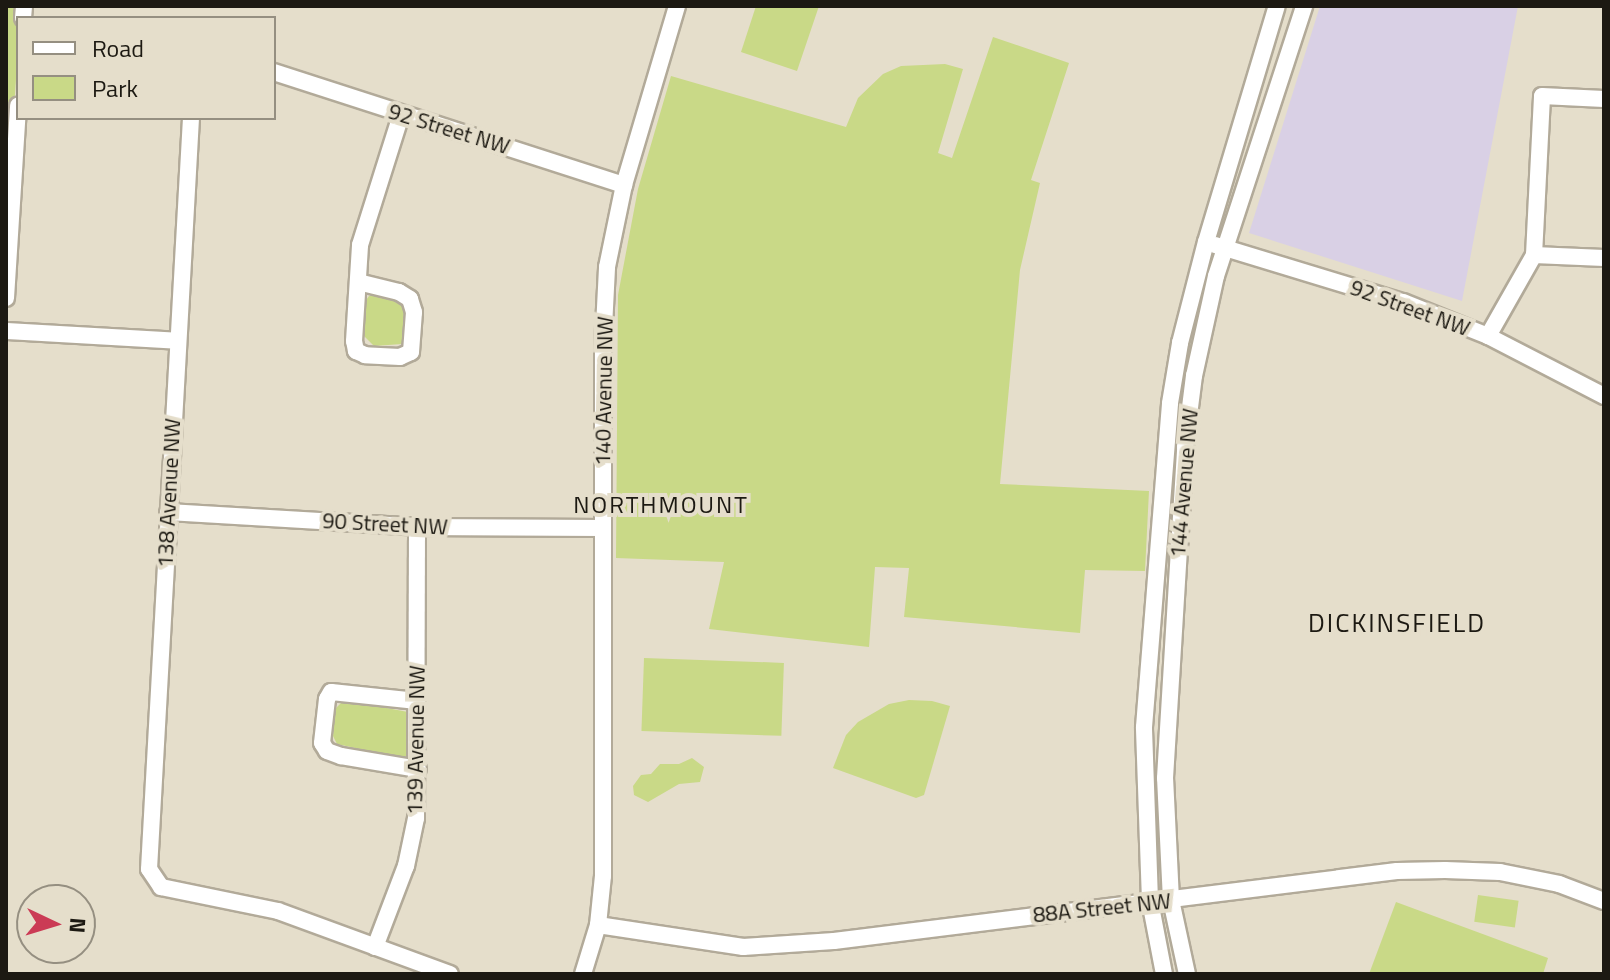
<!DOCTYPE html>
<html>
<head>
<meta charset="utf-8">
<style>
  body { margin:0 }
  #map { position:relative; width:1610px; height:980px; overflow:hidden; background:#e5decb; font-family:"Titillium Web",sans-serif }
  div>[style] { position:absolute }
  .commercial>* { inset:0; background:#d9d0e5 }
  .green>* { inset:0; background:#c9d987; transform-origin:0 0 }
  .roads { filter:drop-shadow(2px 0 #b2aa99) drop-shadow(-2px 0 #b2aa99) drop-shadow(0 2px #b2aa99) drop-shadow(0 -2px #b2aa99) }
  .minor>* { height:16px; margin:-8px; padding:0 8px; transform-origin:8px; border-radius:8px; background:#fff }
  span { translate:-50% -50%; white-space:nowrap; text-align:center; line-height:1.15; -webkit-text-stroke:8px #e5decb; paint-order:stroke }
  .street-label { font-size:22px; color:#1c1912 }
  .neighbourhood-label { font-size:24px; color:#1c1912; letter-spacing:2px }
  .quarter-label { font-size:26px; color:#1c1912; letter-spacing:2px }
  .frame { position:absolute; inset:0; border:8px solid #1c1912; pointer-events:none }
  .legend { position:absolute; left:16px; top:16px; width:260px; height:104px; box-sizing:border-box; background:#e5decb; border:2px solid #958f81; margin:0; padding:10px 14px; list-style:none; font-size:24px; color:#1c1912 }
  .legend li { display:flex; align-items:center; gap:16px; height:40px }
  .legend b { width:40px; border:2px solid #958f81 }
  .north { position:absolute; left:16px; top:884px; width:80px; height:80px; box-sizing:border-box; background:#e5decb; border:2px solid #958f81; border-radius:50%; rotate:94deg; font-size:22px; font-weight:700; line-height:32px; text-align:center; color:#1c1912 }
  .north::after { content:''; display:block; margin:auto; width:28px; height:36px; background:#cb3b55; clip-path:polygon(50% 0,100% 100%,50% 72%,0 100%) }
</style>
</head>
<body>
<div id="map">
  <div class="commercial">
    <i style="clip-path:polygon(1320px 6px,1518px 6px,1462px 301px,1249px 233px)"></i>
  </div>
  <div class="green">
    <i style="clip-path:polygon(6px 6px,21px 6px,6px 225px)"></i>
    <i style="clip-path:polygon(756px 6px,819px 6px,797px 71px,741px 52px)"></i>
    <i style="clip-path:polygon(993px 37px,1069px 63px,1031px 180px,1040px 183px,1020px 270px,1000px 484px,1149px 491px,1145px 571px,1085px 570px,1080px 633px,904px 617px,909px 568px,875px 567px,869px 647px,709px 629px,724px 562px,616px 558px,618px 295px,638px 189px,671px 76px,846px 127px,858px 98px,883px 74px,901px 66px,945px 64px,963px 69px,938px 153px,952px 158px)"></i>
    <i style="clip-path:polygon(379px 294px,404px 305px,406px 337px,402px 344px,374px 346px,363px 335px,364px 303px,369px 296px)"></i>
    <i style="left:644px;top:658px;width:140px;height:73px;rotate:2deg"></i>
    <i style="clip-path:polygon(344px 700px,408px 712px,411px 750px,407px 756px,401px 758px,337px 744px,333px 736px,335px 709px)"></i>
    <i style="clip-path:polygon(909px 700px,932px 701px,950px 706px,924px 795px,916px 798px,833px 768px,846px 735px,858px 722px,889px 704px)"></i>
    <i style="clip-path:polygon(692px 758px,704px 767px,700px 782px,679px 784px,648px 802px,634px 795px,633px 786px,641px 775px,651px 774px,660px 764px,679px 764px)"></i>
    <i style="left:1478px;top:895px;width:41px;height:27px;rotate:8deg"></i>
    <i style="clip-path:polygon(1396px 902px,1548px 958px,1543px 974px,1369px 974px)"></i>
  </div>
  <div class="roads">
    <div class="minor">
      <i style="left:23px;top:18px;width:12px;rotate:-85deg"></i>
      <i style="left:274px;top:72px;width:368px;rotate:17.9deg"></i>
      <i style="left:191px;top:118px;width:752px;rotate:93.2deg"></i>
      <i style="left:149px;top:869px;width:22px;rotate:56deg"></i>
      <i style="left:161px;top:887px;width:119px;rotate:11.6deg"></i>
      <i style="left:278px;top:911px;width:183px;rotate:20.1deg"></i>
      <i style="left:1215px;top:245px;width:196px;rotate:16.9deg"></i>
      <i style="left:1403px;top:302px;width:92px;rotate:21.8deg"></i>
      <i style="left:1488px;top:336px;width:131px;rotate:27.3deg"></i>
      <i style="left:1534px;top:255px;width:70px;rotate:2.5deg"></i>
      <i style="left:358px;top:282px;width:42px;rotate:13.7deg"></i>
      <i style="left:399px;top:292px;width:13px;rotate:32deg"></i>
      <i style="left:410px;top:299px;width:14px;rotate:73deg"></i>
      <i style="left:414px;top:312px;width:40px;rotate:94.3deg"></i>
      <i style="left:411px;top:352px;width:12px;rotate:156deg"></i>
      <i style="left:400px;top:357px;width:35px;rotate:-177deg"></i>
      <i style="left:365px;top:355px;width:10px;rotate:-156deg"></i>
      <i style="left:356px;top:351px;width:10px;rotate:-101deg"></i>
      <i style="left:354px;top:341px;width:96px;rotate:-86.4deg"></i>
      <i style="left:360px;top:245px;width:136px;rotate:-72.5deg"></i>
      <i style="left:6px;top:298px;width:193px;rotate:-86.4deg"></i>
      <i style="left:6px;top:331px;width:172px;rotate:3.3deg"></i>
      <i style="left:1488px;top:336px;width:93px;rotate:-60.4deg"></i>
      <i style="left:1534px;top:255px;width:159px;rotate:-87.1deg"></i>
      <i style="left:1542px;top:96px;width:62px;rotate:2.8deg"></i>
      <i style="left:168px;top:512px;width:249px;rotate:3.4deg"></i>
      <i style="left:417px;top:527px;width:185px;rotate:0.3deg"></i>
      <i style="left:417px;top:701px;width:86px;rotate:-174deg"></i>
      <i style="left:331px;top:692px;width:8px;rotate:120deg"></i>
      <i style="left:327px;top:699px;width:44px;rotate:96.5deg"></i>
      <i style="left:322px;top:743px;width:9px;rotate:58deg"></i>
      <i style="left:327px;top:751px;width:15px;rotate:20deg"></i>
      <i style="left:341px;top:756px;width:78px;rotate:9.6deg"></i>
      <i style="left:598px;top:925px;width:147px;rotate:8.6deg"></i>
      <i style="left:743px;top:947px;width:91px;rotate:-3.8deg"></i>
      <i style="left:834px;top:941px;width:567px;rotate:-7.09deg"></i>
      <i style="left:1397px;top:871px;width:48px;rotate:-1.2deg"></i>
      <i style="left:1445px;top:870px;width:55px;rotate:2.1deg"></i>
      <i style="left:1500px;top:872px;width:60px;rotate:11.5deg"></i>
      <i style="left:1559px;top:884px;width:48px;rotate:20.7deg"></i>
      <i style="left:375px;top:947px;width:87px;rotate:-69.1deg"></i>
      <i style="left:406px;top:866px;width:49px;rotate:-78.2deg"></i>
      <i style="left:416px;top:818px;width:291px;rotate:-89.8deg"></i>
      <i style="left:583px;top:974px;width:51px;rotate:-73deg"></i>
      <i style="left:598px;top:925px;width:49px;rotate:-84.2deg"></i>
      <i style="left:603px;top:876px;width:529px;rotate:-90deg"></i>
      <i style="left:603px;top:347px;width:80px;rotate:-87.1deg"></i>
      <i style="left:607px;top:267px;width:84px;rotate:-78.3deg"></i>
      <i style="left:624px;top:185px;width:187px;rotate:-73.5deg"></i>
      <i style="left:1164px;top:974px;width:74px;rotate:-100.9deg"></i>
      <i style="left:1150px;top:901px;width:174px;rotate:-92deg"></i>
      <i style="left:1144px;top:727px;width:325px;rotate:-85.4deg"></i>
      <i style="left:1170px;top:403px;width:61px;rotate:-80.5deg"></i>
      <i style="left:1180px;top:343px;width:104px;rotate:-75.6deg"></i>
      <i style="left:1206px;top:242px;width:246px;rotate:-73.3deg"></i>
      <i style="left:1187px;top:974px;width:76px;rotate:-102.2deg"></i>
      <i style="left:1171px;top:900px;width:122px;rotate:-92.8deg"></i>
      <i style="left:1165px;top:778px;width:332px;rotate:-86.5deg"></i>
      <i style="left:1185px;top:447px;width:72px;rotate:-82.8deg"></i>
      <i style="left:1194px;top:376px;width:102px;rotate:-77.6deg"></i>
      <i style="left:1216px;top:276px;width:284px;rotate:-71.9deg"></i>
    </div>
  </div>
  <div class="street-label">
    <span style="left:449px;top:129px;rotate:17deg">92 Street NW</span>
    <span style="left:1410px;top:308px;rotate:20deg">92 Street NW</span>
    <span style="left:604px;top:391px;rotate:-89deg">140 Avenue NW</span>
    <span style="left:1184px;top:483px;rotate:-85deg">144 Avenue NW</span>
    <span style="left:169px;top:493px;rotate:-87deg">138 Avenue NW</span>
    <span style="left:385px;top:524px;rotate:3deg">90 Street NW</span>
    <span style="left:416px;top:740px;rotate:-89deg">139 Avenue NW</span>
    <span style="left:1102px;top:908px;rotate:-6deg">88A Street NW</span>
  </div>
  <div class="neighbourhood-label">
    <span style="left:661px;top:505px">NORTHMOUNT</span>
  </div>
  <div class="quarter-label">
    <span style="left:1397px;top:623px">DICKINSFIELD</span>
  </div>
  <div class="frame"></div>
  <ul class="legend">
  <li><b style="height:10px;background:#fff"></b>Road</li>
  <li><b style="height:22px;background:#c9d987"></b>Park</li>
  </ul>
  <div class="north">N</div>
</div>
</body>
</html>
